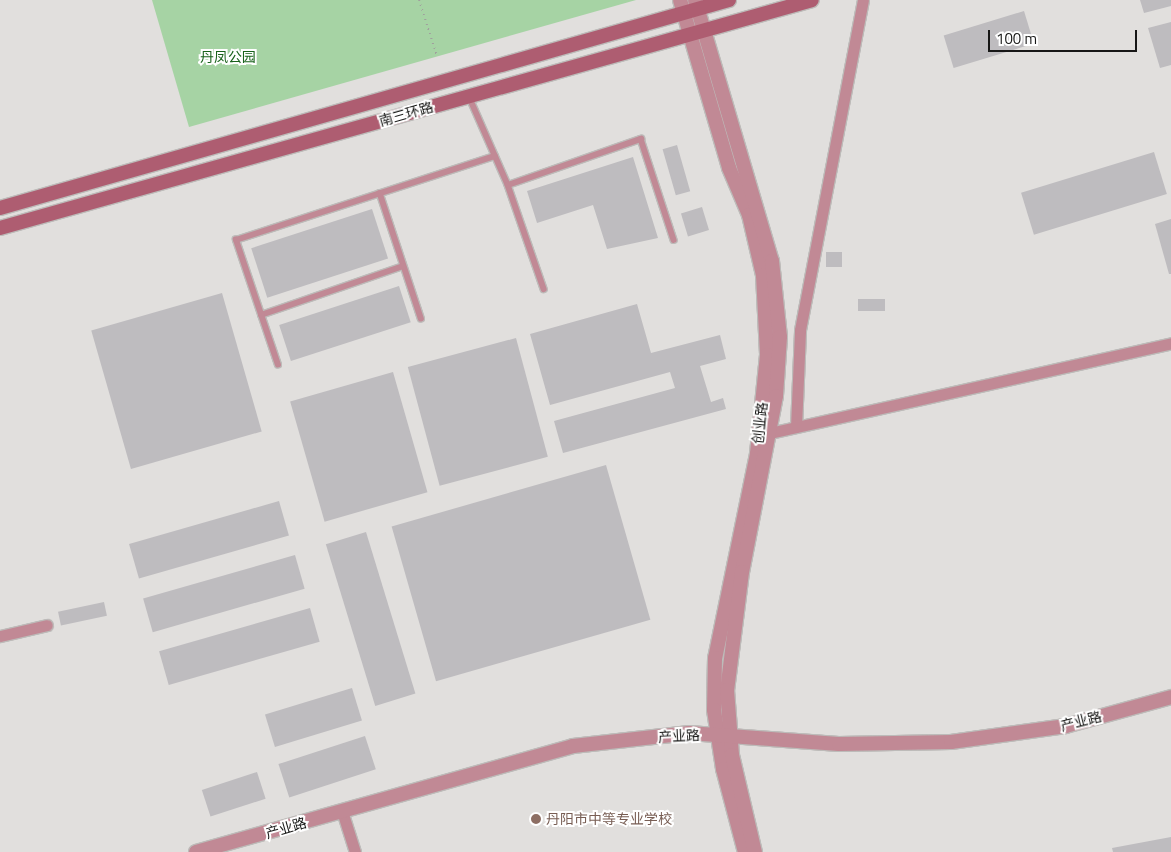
<!DOCTYPE html>
<html>
<head>
<meta charset="utf-8">
<style>
  body { margin:0 }
  #map { position:relative; width:1171px; height:852px; overflow:hidden; background:#e1dfdd; font-family:"Titillium Web","Noto Sans SC",sans-serif }
  div>[style] { position:absolute }
  .green>* { inset:0; background:#a6d3a4 }
  .building>* { inset:0; background:#bebcbf; transform-origin:0 0 }
  .path>* { height:2px; margin-top:-1px; transform-origin:0; background:repeating-linear-gradient(90deg,#a09f9d 0 1px,transparent 0 5px) }
  .roads { filter:drop-shadow(1px 0 #bdbbb9) drop-shadow(-1px 0 #bdbbb9) drop-shadow(0 1px #bdbbb9) drop-shadow(0 -1px #bdbbb9) }
  .service>* { height:5.5px; margin:-2.75px; padding:0 2.75px; transform-origin:2.75px; border-radius:2.75px; background:#c18995 }
  .minor>* { height:11px; margin:-5.5px; padding:0 5.5px; transform-origin:5.5px; border-radius:5.5px; background:#c18995 }
  .tertiary>* { height:14px; margin:-7px; padding:0 7px; transform-origin:7px; border-radius:7px; background:#c18995 }
  .secondary>* { height:14px; margin:-7px; padding:0 7px; transform-origin:7px; border-radius:7px; background:#ae5d71 }
  .dots>* { width:14px; height:14px; translate:-50% -50%; box-sizing:border-box; border:2px solid #fff; border-radius:50% }
  span { translate:-50% -50%; white-space:nowrap; text-align:center; line-height:1.15; -webkit-text-stroke:4px #fff; paint-order:stroke }
  .park-label { font-size:14px; color:#19621b }
  .street-label { font-size:14px; color:#171716 }
  .education-label { font-size:14px; color:#785e54 }
  .left { translate:0 -50%; text-align:left }
  .scale { position:absolute; left:988px; top:30px; width:149px; height:22px; box-sizing:border-box; border:2px solid #171716; border-top:0; padding-left:6px; font-size:15px; line-height:18px; white-space:nowrap; color:#171716; -webkit-text-stroke:4px #fff; paint-order:stroke }
</style>
</head>
<body>
<div id="map">
  <div class="green">
    <i style="clip-path:polygon(152px 0,636px 0,189px 127px)"></i>
  </div>
  <div class="building">
    <i style="clip-path:polygon(1140px 0,1171px 0,1171px 6px,1144px 13px)"></i>
    <i style="left:1024px;top:11px;width:34px;height:84px;rotate:73deg"></i>
    <i style="clip-path:polygon(1171px 22px,1171px 65px,1160px 68px,1148px 28px)"></i>
    <i style="left:677px;top:145px;width:48px;height:15px;rotate:74deg"></i>
    <i style="left:1154px;top:152px;width:44px;height:139px;rotate:73deg"></i>
    <i style="clip-path:polygon(633px 157px,658px 238px,607px 249px,593px 205px,537px 223px,527px 191px)"></i>
    <i style="left:702px;top:207px;width:24px;height:22px;rotate:73deg"></i>
    <i style="left:372px;top:209px;width:52px;height:127px;rotate:72deg"></i>
    <i style="clip-path:polygon(1171px 219px,1171px 274px,1169px 274px,1155px 224px)"></i>
    <i style="left:842px;top:252px;width:15px;height:16px;rotate:90deg"></i>
    <i style="left:399px;top:286px;width:38px;height:126px;rotate:72deg"></i>
    <i style="left:222px;top:293px;width:144px;height:136px;rotate:74deg"></i>
    <i style="left:858px;top:299px;width:27px;height:12px"></i>
    <i style="clip-path:polygon(637px 304px,651px 353px,720px 335px,726px 359px,700px 366px,711px 402px,723px 398px,726px 409px,563px 453px,554px 421px,675px 388px,670px 372px,550px 405px,530px 334px)"></i>
    <i style="left:516px;top:338px;width:123px;height:112px;rotate:75deg"></i>
    <i style="left:393px;top:372px;width:125px;height:107px;rotate:74deg"></i>
    <i style="left:606px;top:465px;width:161px;height:223px;rotate:74deg"></i>
    <i style="left:279px;top:501px;width:36px;height:156px;rotate:74deg"></i>
    <i style="left:366px;top:532px;width:169px;height:42px;rotate:73deg"></i>
    <i style="left:295px;top:555px;width:35px;height:158px;rotate:74deg"></i>
    <i style="left:104px;top:602px;width:14px;height:47px;rotate:78deg"></i>
    <i style="left:310px;top:608px;width:35px;height:157px;rotate:74deg"></i>
    <i style="left:352px;top:688px;width:34px;height:91px;rotate:73deg"></i>
    <i style="left:365px;top:736px;width:35px;height:91px;rotate:72deg"></i>
    <i style="left:257px;top:772px;width:28px;height:58px;rotate:72deg"></i>
    <i style="clip-path:polygon(1171px 837px,1171px 852px,1113px 852px,1112px 848px)"></i>
  </div>
  <div class="path">
    <i style="left:419px;top:0;width:59px;rotate:72.2deg"></i>
  </div>
  <div class="roads">
    <div class="service">
      <i style="left:469px;top:96px;width:97px;rotate:66.3deg"></i>
      <i style="left:508px;top:185px;width:110px;rotate:70.9deg"></i>
      <i style="left:508px;top:185px;width:141px;rotate:-19.1deg"></i>
      <i style="left:641px;top:139px;width:106px;rotate:71.9deg"></i>
      <i style="left:380px;top:193px;width:132px;rotate:71.8deg"></i>
      <i style="left:261px;top:315px;width:150px;rotate:-19deg"></i>
      <i style="left:278px;top:365px;width:132px;rotate:-108.6deg"></i>
      <i style="left:236px;top:240px;width:272px;rotate:-18deg"></i>
    </div>
    <div class="minor">
      <i style="left:796px;top:427px;width:97px;rotate:-87.6deg"></i>
      <i style="left:800px;top:330px;width:336px;rotate:-79.2deg"></i>
      <i style="left:770px;top:433px;width:411px;rotate:-12.6deg"></i>
      <i style="left:0;top:636px;width:48px;rotate:-13.2deg"></i>
      <i style="left:342px;top:811px;width:43px;rotate:72.4deg"></i>
    </div>
    <div class="tertiary">
      <i style="left:680px;top:0;width:175px;rotate:73.7deg"></i>
      <i style="left:729px;top:168px;width:51px;rotate:66.9deg"></i>
      <i style="left:749px;top:215px;width:62px;rotate:76.9deg"></i>
      <i style="left:763px;top:275px;width:80px;rotate:87.1deg"></i>
      <i style="left:767px;top:355px;width:100px;rotate:95.8deg"></i>
      <i style="left:757px;top:454px;width:208px;rotate:101.6deg"></i>
      <i style="left:715px;top:658px;width:52px;rotate:91.1deg"></i>
      <i style="left:714px;top:710px;width:60px;rotate:81.3deg"></i>
      <i style="left:723px;top:769px;width:86px;rotate:75.2deg"></i>
      <i style="left:695px;top:0;width:272px;rotate:73.6deg"></i>
      <i style="left:772px;top:261px;width:76px;rotate:84deg"></i>
      <i style="left:780px;top:337px;width:59px;rotate:93.9deg"></i>
      <i style="left:776px;top:396px;width:179px;rotate:100.9deg"></i>
      <i style="left:742px;top:572px;width:119px;rotate:97.2deg"></i>
      <i style="left:727px;top:690px;width:65px;rotate:85.6deg"></i>
      <i style="left:732px;top:755px;width:100px;rotate:76.7deg"></i>
      <i style="left:196px;top:852px;width:392px;rotate:-15.7deg"></i>
      <i style="left:573px;top:746px;width:117px;rotate:-6.4deg"></i>
      <i style="left:689px;top:733px;width:150px;rotate:4.2deg"></i>
      <i style="left:839px;top:744px;width:112px;rotate:-1deg"></i>
      <i style="left:951px;top:742px;width:116px;rotate:-7.9deg"></i>
      <i style="left:1066px;top:726px;width:109px;rotate:-15.4deg"></i>
    </div>
    <div class="secondary">
      <i style="left:0;top:208px;width:758px;rotate:-15.92deg"></i>
      <i style="left:0;top:228px;width:843px;rotate:-15.68deg"></i>
    </div>
  </div>
  <div class="dots">
    <i style="left:536px;top:819px;background:#8d6e63"></i>
  </div>
  <div class="park-label">
    <span style="left:228px;top:57px">丹凤公园</span>
  </div>
  <div class="street-label">
    <span style="left:406px;top:114px;rotate:-16deg">南三环路</span>
    <span style="left:760px;top:423px;rotate:-84deg">创业路</span>
    <span style="left:1081px;top:721px;rotate:-14deg">产业路</span>
    <span style="left:679px;top:736px;rotate:-3deg">产业路</span>
    <span style="left:286px;top:828px;rotate:-16deg">产业路</span>
  </div>
  <div class="education-label">
    <span class="left" style="left:546px;top:819px">丹阳市中等专业学校</span>
  </div>
  <div class="scale">100 m</div>
</div>
</body>
</html>
